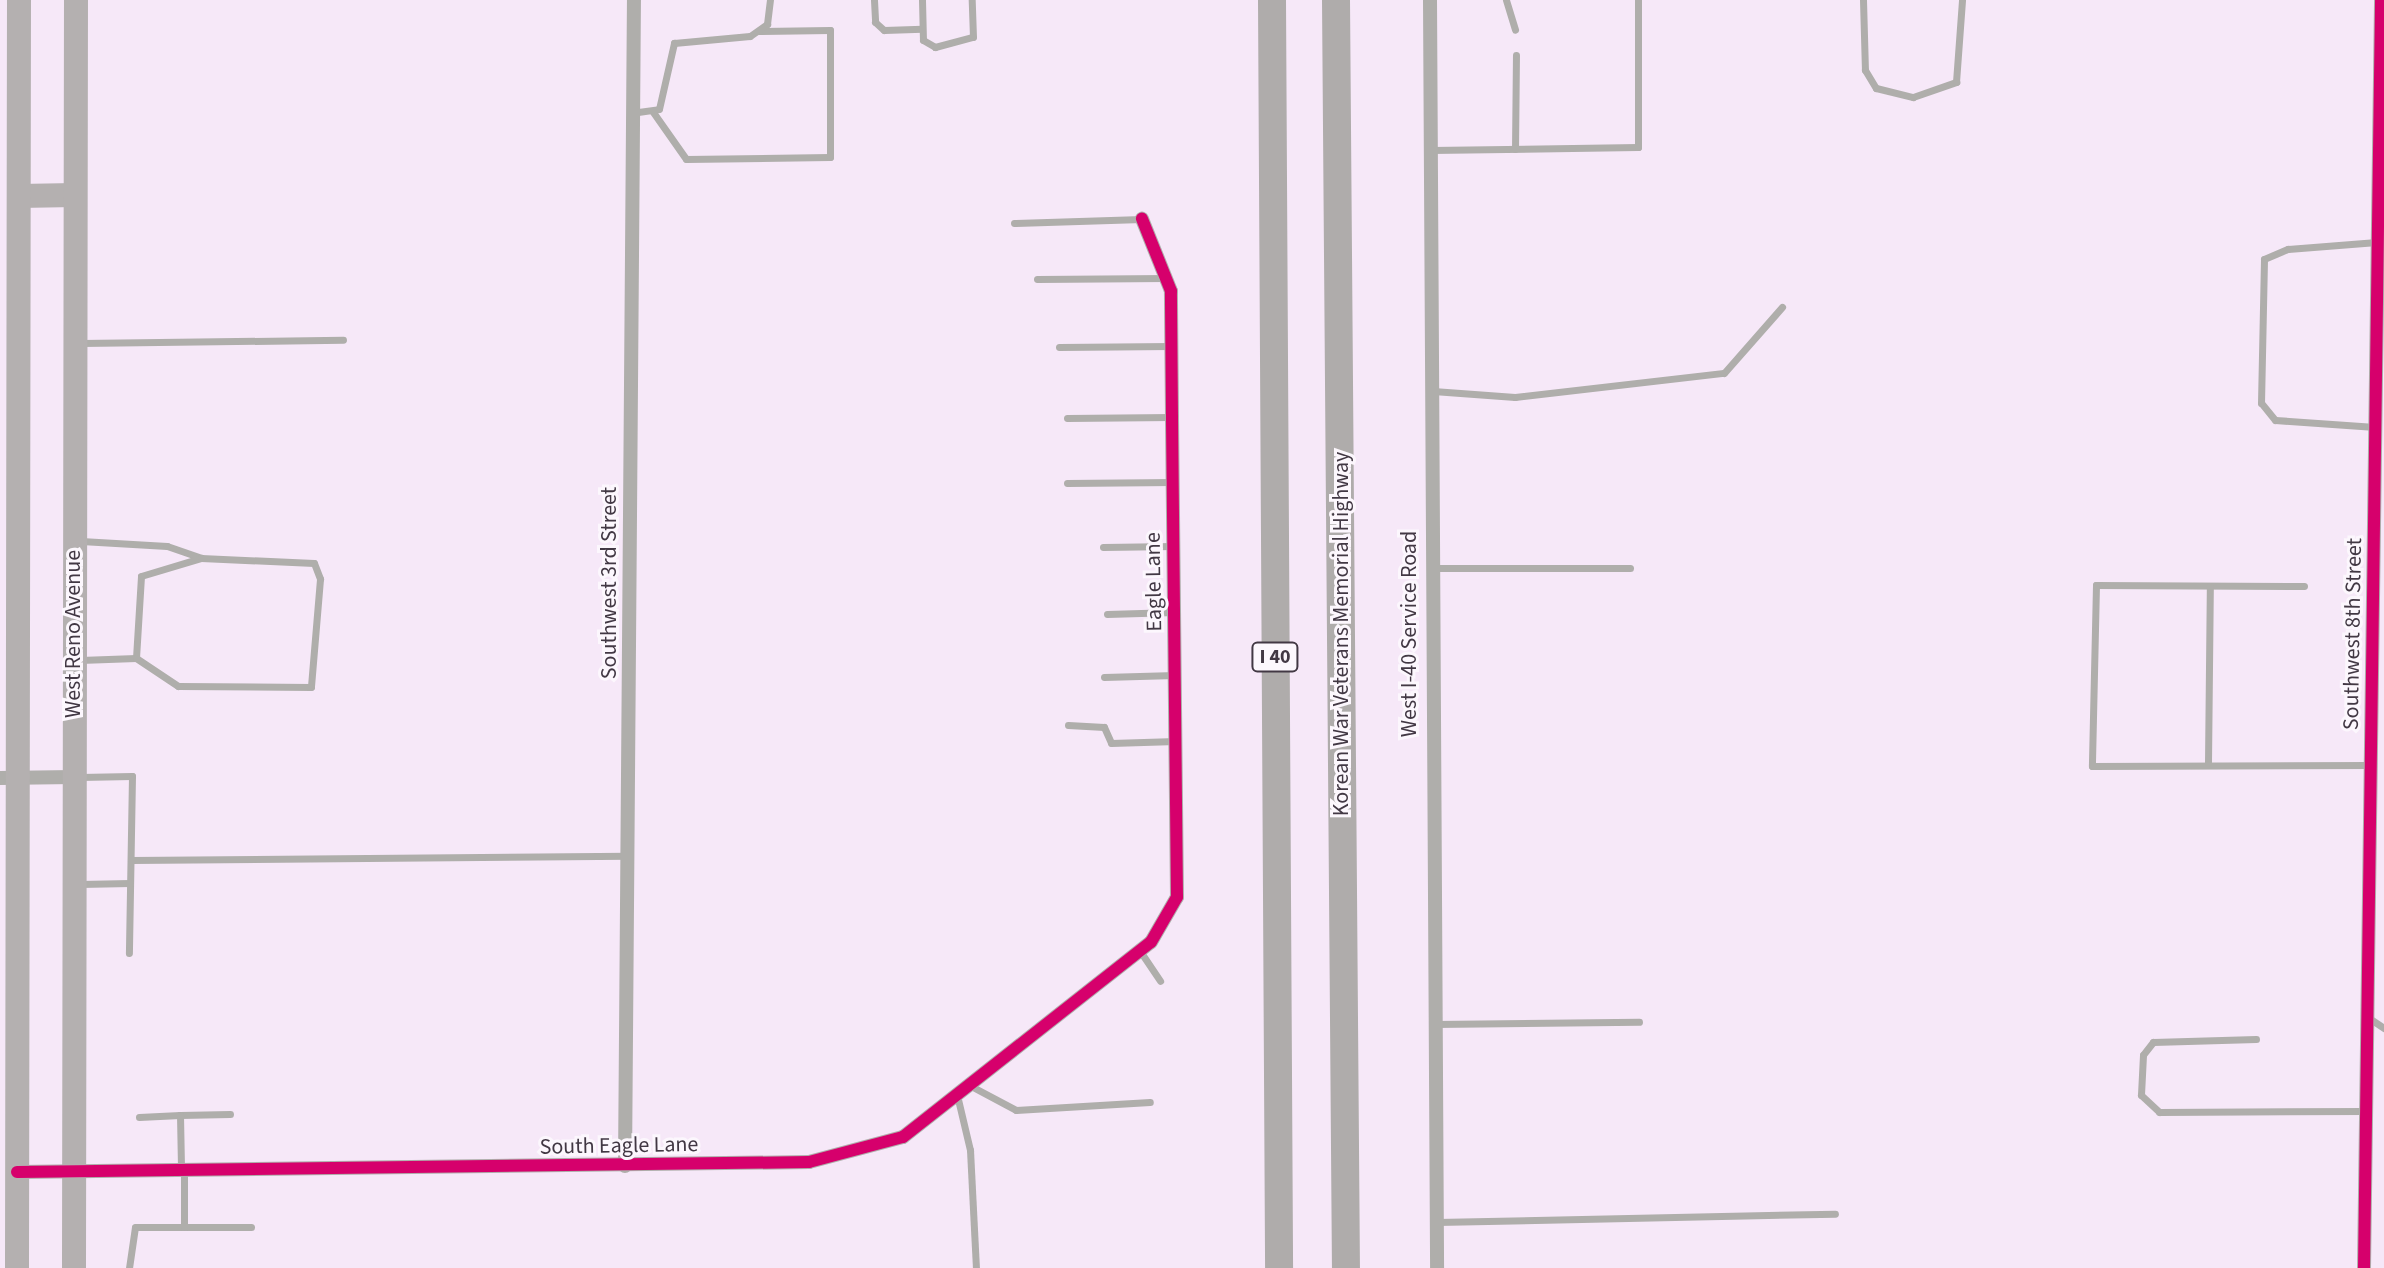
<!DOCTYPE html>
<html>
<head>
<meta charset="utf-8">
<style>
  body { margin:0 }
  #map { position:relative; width:2384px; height:1268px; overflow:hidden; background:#f6e8f8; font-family:"Source Sans 3",sans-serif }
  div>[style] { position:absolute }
  .service>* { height:7px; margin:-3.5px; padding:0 3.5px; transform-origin:3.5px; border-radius:3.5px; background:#afaeab }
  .minor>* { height:14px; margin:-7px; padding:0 7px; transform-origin:7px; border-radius:7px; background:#afaeab }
  .primary>* { height:24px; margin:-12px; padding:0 12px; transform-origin:12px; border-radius:12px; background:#b4b0b0 }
  .motorway>* { height:28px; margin:-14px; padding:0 14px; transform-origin:14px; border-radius:14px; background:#afacab }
  .cycleway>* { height:12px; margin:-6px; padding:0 6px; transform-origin:6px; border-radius:6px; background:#d6006c }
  span { translate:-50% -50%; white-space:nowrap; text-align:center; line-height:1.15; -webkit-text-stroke:6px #fcf7fd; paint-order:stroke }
  .shield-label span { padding:2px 6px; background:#fcf7fd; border:2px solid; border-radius:6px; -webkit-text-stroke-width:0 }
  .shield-label { font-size:20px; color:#423844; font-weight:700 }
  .street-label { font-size:22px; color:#423844 }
</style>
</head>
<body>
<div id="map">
  <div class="service">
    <i style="left:874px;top:0;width:22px;rotate:87deg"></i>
    <i style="left:875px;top:22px;width:12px;rotate:42deg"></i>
    <i style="left:884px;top:30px;width:38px;rotate:-2deg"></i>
    <i style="left:922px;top:0;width:40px;rotate:88.6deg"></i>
    <i style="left:923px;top:40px;width:14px;rotate:30deg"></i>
    <i style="left:935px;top:47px;width:39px;rotate:-15deg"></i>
    <i style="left:973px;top:37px;width:37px;rotate:-92deg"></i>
    <i style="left:1506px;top:0;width:31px;rotate:73deg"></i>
    <i style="left:1863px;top:0;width:70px;rotate:88.4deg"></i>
    <i style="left:1865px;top:70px;width:21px;rotate:59deg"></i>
    <i style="left:1876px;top:88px;width:38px;rotate:14deg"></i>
    <i style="left:1913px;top:97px;width:46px;rotate:-19.2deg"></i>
    <i style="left:1956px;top:82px;width:82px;rotate:-85.8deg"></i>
    <i style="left:653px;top:112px;width:57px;rotate:54.9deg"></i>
    <i style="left:686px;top:159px;width:144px;rotate:-0.8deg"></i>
    <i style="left:830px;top:157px;width:127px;rotate:-90deg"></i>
    <i style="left:830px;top:30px;width:71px;rotate:179.2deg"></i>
    <i style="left:631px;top:113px;width:28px;rotate:-8deg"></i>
    <i style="left:659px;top:109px;width:68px;rotate:-77.2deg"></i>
    <i style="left:674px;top:43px;width:76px;rotate:-5.3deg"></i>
    <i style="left:750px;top:36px;width:21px;rotate:-35deg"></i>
    <i style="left:767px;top:24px;width:24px;rotate:-83deg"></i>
    <i style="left:1515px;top:149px;width:94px;rotate:-89.4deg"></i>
    <i style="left:1431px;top:150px;width:207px;rotate:-0.8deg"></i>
    <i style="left:1638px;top:147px;width:147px;rotate:-90deg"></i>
    <i style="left:1014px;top:223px;width:128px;rotate:-1.8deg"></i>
    <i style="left:1037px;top:279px;width:129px;rotate:-0.4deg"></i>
    <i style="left:81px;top:343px;width:262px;rotate:-0.7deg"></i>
    <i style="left:1059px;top:347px;width:112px;rotate:-0.5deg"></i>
    <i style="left:1433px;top:391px;width:82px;rotate:4.2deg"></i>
    <i style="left:1515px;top:397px;width:210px;rotate:-6.6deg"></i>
    <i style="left:1724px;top:373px;width:88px;rotate:-48.7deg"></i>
    <i style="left:1067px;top:418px;width:105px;rotate:-0.5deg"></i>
    <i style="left:2375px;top:427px;width:100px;rotate:-176deg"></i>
    <i style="left:2275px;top:420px;width:22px;rotate:-129deg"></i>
    <i style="left:2261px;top:403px;width:144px;rotate:-88.8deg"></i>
    <i style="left:2264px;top:259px;width:26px;rotate:-23deg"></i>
    <i style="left:2288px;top:249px;width:89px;rotate:-4.5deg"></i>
    <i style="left:1067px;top:483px;width:106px;rotate:-0.5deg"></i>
    <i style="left:81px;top:541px;width:86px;rotate:3.3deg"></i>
    <i style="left:167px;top:546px;width:36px;rotate:19deg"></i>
    <i style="left:1103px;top:547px;width:71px;rotate:-0.8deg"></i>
    <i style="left:1434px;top:568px;width:196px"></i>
    <i style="left:2304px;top:586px;width:208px;rotate:-179.7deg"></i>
    <i style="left:2096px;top:585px;width:181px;rotate:91.3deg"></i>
    <i style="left:2092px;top:766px;width:279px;rotate:-0.2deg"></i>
    <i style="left:1107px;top:614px;width:68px;rotate:-1.7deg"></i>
    <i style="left:80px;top:660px;width:56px;rotate:-2deg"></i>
    <i style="left:136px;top:658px;width:82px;rotate:-86.5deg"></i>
    <i style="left:141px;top:576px;width:63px;rotate:-16.7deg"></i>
    <i style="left:201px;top:558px;width:113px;rotate:2.5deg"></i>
    <i style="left:314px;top:563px;width:17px;rotate:69deg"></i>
    <i style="left:320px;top:579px;width:108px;rotate:94.8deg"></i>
    <i style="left:311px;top:687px;width:133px;rotate:-179.6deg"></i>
    <i style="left:178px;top:686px;width:50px;rotate:-146.3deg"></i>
    <i style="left:1104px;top:677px;width:71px;rotate:-1.6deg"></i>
    <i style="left:1068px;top:725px;width:36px;rotate:3deg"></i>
    <i style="left:1104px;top:727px;width:17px;rotate:66deg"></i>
    <i style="left:1111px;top:743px;width:65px;rotate:-1.8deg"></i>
    <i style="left:2208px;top:763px;width:177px;rotate:-89.4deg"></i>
    <i style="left:80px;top:777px;width:52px;rotate:-1.1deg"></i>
    <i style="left:132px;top:776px;width:177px;rotate:91deg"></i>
    <i style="left:131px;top:860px;width:497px;rotate:-0.5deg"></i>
    <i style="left:80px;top:884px;width:50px;rotate:-1.1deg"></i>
    <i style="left:1140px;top:951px;width:36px;rotate:56deg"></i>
    <i style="left:2369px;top:1018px;width:18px;rotate:34deg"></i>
    <i style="left:1435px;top:1024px;width:204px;rotate:-0.6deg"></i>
    <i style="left:2256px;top:1039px;width:103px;rotate:178.3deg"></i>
    <i style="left:2153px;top:1042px;width:16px;rotate:128deg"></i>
    <i style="left:2143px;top:1055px;width:40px;rotate:92.9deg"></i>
    <i style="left:2141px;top:1095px;width:25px;rotate:43deg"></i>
    <i style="left:2159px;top:1112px;width:207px;rotate:-0.3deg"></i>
    <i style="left:969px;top:1085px;width:53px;rotate:28deg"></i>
    <i style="left:1016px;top:1110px;width:134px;rotate:-3.4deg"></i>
    <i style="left:957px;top:1095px;width:57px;rotate:76.7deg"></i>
    <i style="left:970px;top:1150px;width:118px;rotate:87.1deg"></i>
    <i style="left:180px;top:1115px;width:50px;rotate:-1.1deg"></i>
    <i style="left:139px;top:1117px;width:41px;rotate:-2.8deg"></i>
    <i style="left:180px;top:1115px;width:54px;rotate:88.9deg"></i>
    <i style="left:1437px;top:1222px;width:398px;rotate:-1.2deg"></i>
    <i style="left:184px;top:1227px;width:67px"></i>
    <i style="left:129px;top:1268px;width:41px;rotate:-81.7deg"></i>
    <i style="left:135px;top:1227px;width:49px"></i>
    <i style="left:184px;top:1227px;width:56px;rotate:-90deg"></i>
  </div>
  <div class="minor">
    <i style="left:1430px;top:0;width:1268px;rotate:89.68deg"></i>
    <i style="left:0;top:778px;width:74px;rotate:-0.8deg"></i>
    <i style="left:625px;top:1166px;width:1166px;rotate:-89.56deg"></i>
    <i style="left:17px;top:1172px;width:792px;rotate:-0.72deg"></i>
    <i style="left:809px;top:1162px;width:97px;rotate:-14.9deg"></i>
    <i style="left:903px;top:1137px;width:315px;rotate:-38.2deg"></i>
    <i style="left:1151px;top:942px;width:52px;rotate:-60deg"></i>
    <i style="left:1177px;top:897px;width:480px;rotate:-90.6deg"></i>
    <i style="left:1172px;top:417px;width:126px;rotate:-90.5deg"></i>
    <i style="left:1171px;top:291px;width:78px;rotate:-111.9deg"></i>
    <i style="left:2364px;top:1268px;width:1268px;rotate:-89.23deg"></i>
  </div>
  <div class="primary">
    <i style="left:19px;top:196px;width:56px;rotate:-1deg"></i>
    <i style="left:17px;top:1268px;width:1268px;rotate:-89.91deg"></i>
    <i style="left:74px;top:1268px;width:1268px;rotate:-89.91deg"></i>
  </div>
  <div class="motorway">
    <i style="left:1272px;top:0;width:1268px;rotate:89.68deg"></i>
    <i style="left:1336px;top:0;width:1268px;rotate:89.55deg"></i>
  </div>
  <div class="cycleway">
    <i style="left:17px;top:1172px;width:792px;rotate:-0.72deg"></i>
    <i style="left:809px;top:1162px;width:97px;rotate:-14.9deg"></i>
    <i style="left:903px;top:1137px;width:315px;rotate:-38.2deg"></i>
    <i style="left:1151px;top:942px;width:52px;rotate:-60deg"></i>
    <i style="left:1177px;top:897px;width:480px;rotate:-90.6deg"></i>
    <i style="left:1172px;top:417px;width:126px;rotate:-90.5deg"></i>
    <i style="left:1171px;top:291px;width:78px;rotate:-111.9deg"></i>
    <i style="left:2364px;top:1268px;width:1268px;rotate:-89.23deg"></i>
  </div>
  <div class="shield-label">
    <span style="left:1275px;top:657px">I 40</span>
  </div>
  <div class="street-label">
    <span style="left:1154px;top:582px;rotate:-91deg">Eagle Lane</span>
    <span style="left:610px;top:583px;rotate:-90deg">Southwest 3rd Street</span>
    <span style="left:74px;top:634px;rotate:-90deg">West Reno Avenue</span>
    <span style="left:1342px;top:634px;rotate:-90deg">Korean War Veterans Memorial Highway</span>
    <span style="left:1410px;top:634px;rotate:-90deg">West I-40 Service Road</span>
    <span style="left:2353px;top:634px;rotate:-89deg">Southwest 8th Street</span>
    <span style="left:619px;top:1146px;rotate:-1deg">South Eagle Lane</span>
  </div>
</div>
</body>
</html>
